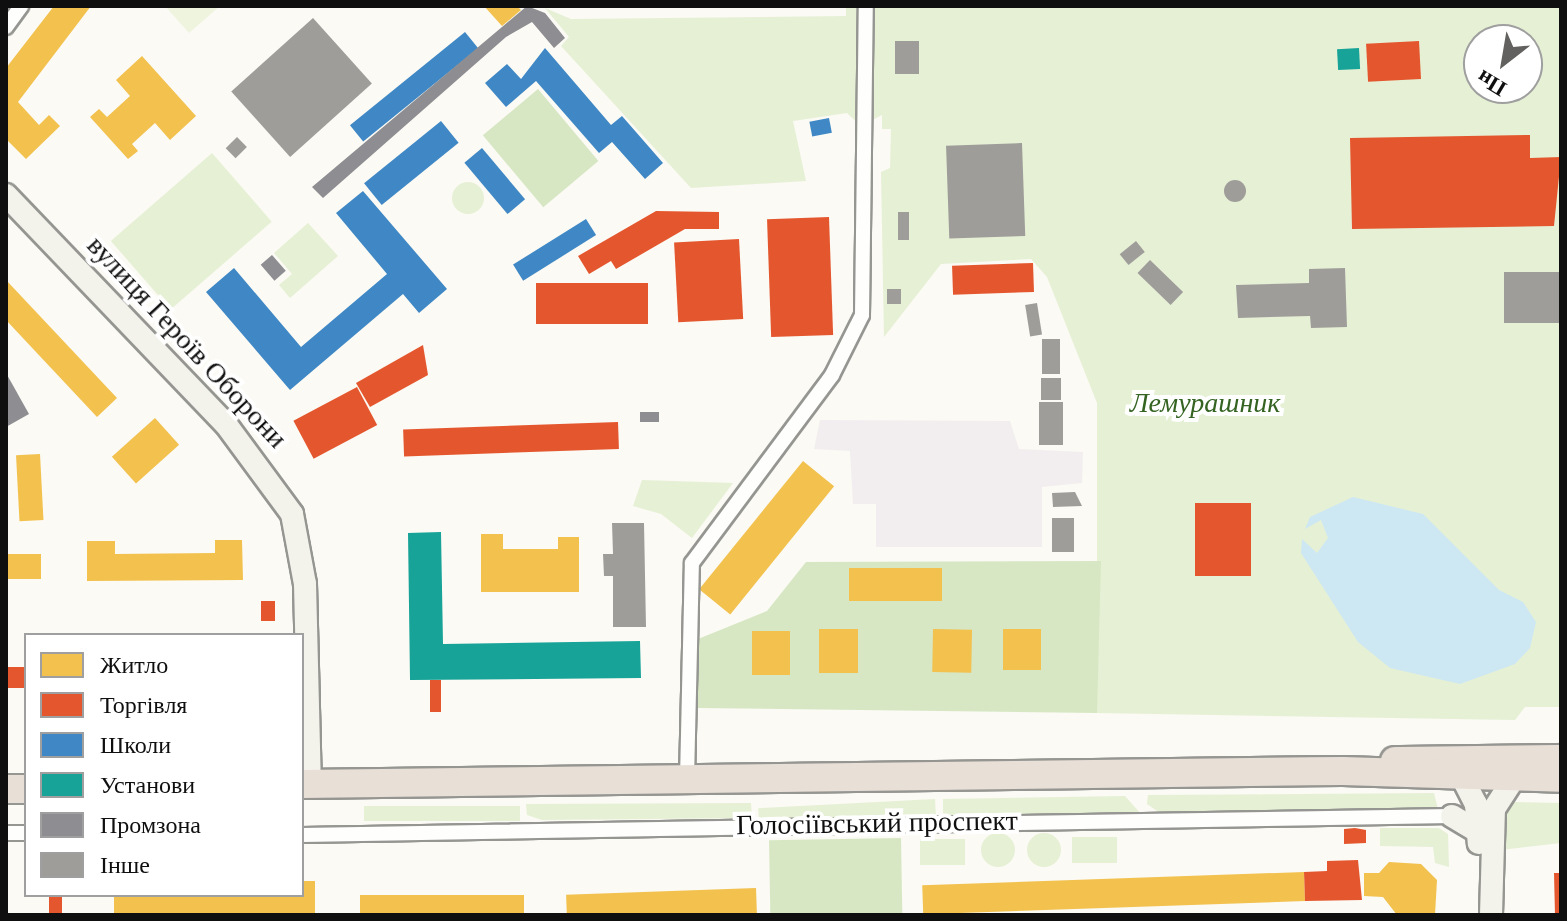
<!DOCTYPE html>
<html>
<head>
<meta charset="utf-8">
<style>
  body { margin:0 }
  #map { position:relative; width:1567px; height:921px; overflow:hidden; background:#fbfaf4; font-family:"Times New Roman",serif }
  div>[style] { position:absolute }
  .industrial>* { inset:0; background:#f2eef0 }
  .green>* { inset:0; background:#e6f0d5; transform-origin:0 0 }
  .round { border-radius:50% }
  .forest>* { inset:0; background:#d7e7c4; transform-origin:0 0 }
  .pitch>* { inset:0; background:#eff4df }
  .water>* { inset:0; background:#cde8f3 }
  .homes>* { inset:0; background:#f2c14e; transform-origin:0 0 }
  .shops>* { inset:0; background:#e4572e; transform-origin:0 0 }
  .schools>* { inset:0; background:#3f88c5; transform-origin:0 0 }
  .public>* { inset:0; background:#17a398; transform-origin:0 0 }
  .industry>* { inset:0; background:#8d8d92; transform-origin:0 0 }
  .building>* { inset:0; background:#9f9d9a; transform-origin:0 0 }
  .roads { filter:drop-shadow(2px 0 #959592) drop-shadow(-2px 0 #959592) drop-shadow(0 2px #959592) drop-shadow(0 -2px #959592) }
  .street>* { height:14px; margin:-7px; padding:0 7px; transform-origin:7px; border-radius:7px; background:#fefefd }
  .secondary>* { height:22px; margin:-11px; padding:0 11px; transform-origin:11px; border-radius:11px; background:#f4f3eb }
  .highway>* { height:28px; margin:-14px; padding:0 14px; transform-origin:14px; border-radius:14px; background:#e8dfd7 }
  span { translate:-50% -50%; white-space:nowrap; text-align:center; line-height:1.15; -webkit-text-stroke:8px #fff; paint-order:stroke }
  .street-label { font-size:28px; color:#0f0f0f }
  .park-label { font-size:28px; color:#346322; font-style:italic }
  .frame { position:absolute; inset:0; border:8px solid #0f0f0f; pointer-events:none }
  .legend { position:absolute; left:24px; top:633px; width:280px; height:264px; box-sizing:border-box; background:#fff; border:2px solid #9f9f9f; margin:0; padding:10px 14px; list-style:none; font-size:24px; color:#0f0f0f }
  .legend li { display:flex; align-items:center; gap:16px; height:40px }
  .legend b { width:40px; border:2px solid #9f9f9f }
  .north { position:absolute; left:1463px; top:24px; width:80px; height:80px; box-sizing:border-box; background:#fff; border:2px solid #9f9f9f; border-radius:50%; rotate:211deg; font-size:22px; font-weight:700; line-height:32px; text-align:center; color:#0f0f0f }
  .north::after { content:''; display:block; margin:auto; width:28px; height:36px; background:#62615f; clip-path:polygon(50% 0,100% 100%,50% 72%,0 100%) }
</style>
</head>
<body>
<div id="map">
  <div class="industrial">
    <i style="clip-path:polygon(820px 420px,1010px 421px,1019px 449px,1083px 452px,1082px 483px,1042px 487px,1042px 547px,876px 547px,876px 504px,853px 504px,850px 451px,814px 449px)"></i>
  </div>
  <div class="green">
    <i style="clip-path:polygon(evenodd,846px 6px,1561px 6px,1561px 707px,1525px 707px,1515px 720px,1097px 713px,1097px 403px,1047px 277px,1031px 259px,941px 264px,884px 337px,881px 172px,890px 168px,891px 129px,882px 129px,882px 115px,861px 126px,847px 113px,793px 121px,806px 181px,691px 188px,561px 46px,569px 37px,545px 8px,571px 19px,846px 16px,846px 6px,1479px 40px,1527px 40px,1527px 88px,1479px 88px,1479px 40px)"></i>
    <i style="left:212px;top:153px;width:91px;height:134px;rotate:49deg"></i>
    <i class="round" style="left:452px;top:182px;width:32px;height:32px"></i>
    <i style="clip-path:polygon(308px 223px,338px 256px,290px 298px,279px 285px,292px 274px,274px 253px)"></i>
    <i style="clip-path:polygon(642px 480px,733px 483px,692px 538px,661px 514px,633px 506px)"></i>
    <i style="clip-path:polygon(1434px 793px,1438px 809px,1160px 813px,1147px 804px,1148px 795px)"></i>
    <i style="clip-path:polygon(1125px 796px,1142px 815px,943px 816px,943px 799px)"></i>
    <i style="left:935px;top:799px;width:17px;height:177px;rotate:87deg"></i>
    <i style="clip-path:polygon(1512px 802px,1561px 803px,1561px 843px,1501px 850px,1500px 817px)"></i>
    <i style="clip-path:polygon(751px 803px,752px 818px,542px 820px,527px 815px,526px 804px)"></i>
    <i style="left:520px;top:806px;width:15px;height:156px;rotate:90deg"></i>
    <i style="clip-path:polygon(1380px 828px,1439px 828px,1448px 834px,1449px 867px,1435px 863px,1433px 847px,1380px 846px)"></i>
    <i class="round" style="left:981px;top:833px;width:34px;height:34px"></i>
    <i class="round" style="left:1027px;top:833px;width:34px;height:34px"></i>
    <i style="left:1117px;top:837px;width:26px;height:45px;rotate:90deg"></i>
    <i style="left:920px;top:839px;width:45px;height:26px"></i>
  </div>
  <div class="forest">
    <i style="left:538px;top:89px;width:94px;height:72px;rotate:50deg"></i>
    <i style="clip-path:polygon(1101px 561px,1097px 713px,698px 708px,698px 639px,767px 611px,806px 562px)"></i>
    <i style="left:901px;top:838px;width:77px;height:132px;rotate:89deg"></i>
  </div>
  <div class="pitch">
    <i style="clip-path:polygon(165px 6px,220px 6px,189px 33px)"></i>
  </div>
  <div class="water">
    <i style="clip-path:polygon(1353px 497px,1423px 514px,1499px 590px,1523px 602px,1536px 622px,1530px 648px,1515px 664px,1460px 684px,1390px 668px,1358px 642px,1301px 553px,1302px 539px,1317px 553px,1328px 538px,1321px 520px,1305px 529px,1310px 517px)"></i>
  </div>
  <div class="homes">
    <i style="clip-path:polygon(54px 6px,91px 6px,18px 102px,39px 125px,49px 115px,60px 126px,26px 159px,6px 139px,6px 68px)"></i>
    <i style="clip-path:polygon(484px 6px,517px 6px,521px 10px,502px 26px)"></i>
    <i style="clip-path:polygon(142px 56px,196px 116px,170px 140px,155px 123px,132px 144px,138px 151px,128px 159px,90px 117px,99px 109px,107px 117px,130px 96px,116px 80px)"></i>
    <i style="clip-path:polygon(6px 280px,117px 398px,97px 417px,6px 320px)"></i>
    <i style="left:155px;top:418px;width:36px;height:58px;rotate:48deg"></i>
    <i style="left:40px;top:454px;width:66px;height:24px;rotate:87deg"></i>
    <i style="left:803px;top:461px;width:40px;height:165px;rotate:39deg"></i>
    <i style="clip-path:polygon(481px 534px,503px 534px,503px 549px,558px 549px,558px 537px,579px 537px,579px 592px,481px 592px)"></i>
    <i style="clip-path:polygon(215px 540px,242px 540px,243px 580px,87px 581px,87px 541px,115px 541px,115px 554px,215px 553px)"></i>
    <i style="left:6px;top:554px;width:35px;height:25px"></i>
    <i style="left:942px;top:568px;width:33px;height:93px;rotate:90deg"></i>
    <i style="left:819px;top:629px;width:39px;height:44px"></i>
    <i style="left:933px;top:629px;width:39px;height:43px;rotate:1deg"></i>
    <i style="left:1003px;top:629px;width:38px;height:41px"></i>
    <i style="left:752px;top:631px;width:38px;height:44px"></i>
    <i style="clip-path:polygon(1389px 862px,1421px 864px,1437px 880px,1435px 915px,1397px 915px,1383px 897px,1364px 896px,1364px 873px,1379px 873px)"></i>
    <i style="left:1304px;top:872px;width:29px;height:382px;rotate:88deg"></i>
    <i style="clip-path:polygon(302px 881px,315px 881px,315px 913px,114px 915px,114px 895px,302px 895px)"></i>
    <i style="left:756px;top:888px;width:27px;height:190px;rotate:88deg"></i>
    <i style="left:360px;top:895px;width:164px;height:20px"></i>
  </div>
  <div class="shops">
    <i style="left:1419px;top:41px;width:38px;height:53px;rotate:87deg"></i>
    <i style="clip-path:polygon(1530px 135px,1530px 158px,1561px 157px,1554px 226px,1352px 229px,1350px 138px)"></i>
    <i style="clip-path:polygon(656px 211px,719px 212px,719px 229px,685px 229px,616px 269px,611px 261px,589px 274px,578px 256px)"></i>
    <i style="left:829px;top:217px;width:118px;height:62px;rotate:88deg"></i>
    <i style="left:739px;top:239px;width:80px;height:65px;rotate:87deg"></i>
    <i style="left:1033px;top:263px;width:29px;height:81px;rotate:88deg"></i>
    <i style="left:648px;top:283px;width:41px;height:112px;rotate:90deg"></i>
    <i style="clip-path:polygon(423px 345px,428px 375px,370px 407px,356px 383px)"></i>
    <i style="left:357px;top:387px;width:43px;height:72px;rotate:62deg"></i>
    <i style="left:618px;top:422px;width:27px;height:215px;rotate:88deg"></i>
    <i style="left:1195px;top:503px;width:56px;height:73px"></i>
    <i style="left:261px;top:601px;width:14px;height:20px"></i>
    <i style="left:26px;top:667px;width:21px;height:20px;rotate:90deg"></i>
    <i style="left:430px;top:680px;width:11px;height:32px"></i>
    <i style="clip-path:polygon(1355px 828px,1366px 830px,1366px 843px,1344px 844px,1344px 829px)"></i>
    <i style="clip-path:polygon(1358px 860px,1362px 900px,1305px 901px,1304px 872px,1327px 871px,1327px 861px)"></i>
    <i style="clip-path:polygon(1554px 873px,1561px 873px,1561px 915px,1555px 915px)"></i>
    <i style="left:49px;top:895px;width:13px;height:19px"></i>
  </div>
  <div class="schools">
    <i style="left:465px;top:32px;width:21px;height:148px;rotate:51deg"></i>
    <i style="clip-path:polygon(545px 48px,611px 125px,622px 116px,663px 163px,645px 179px,612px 142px,599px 153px,536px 81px,506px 107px,485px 83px,507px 64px,521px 79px)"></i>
    <i style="left:829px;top:118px;width:15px;height:20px;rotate:79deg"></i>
    <i style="left:441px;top:121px;width:28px;height:99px;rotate:51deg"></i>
    <i style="left:482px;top:148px;width:67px;height:23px;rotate:50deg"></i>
    <i style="clip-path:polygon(363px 191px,447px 289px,419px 313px,403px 294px,290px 390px,206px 292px,234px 268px,301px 347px,387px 274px,336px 213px)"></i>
    <i style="left:586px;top:219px;width:19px;height:86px;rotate:58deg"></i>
  </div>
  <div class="public">
    <i style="left:1359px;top:48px;width:21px;height:22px;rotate:87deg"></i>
    <i style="clip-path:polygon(441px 532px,443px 644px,640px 641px,641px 678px,410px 680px,408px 533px)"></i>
  </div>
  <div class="industry">
    <i style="clip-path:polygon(527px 6px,545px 13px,565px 38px,554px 48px,532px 22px,506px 37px,323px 198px,312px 187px)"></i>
    <i style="left:272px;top:255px;width:21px;height:15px;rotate:49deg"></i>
    <i style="clip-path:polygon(6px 373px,29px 414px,6px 427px)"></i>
    <i style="left:640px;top:412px;width:19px;height:10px"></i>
  </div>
  <div class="building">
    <i style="left:313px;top:18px;width:88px;height:110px;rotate:48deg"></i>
    <i style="left:895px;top:41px;width:24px;height:33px"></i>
    <i style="left:237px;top:137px;width:14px;height:16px;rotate:45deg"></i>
    <i style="left:1022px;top:143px;width:93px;height:76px;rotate:88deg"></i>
    <i class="round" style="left:1224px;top:180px;width:22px;height:22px"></i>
    <i style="left:898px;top:212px;width:11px;height:28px"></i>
    <i style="left:1136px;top:241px;width:14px;height:21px;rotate:51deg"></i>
    <i style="left:1150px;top:260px;width:46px;height:18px;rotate:44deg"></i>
    <i style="clip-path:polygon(1345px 268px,1347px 327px,1311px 328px,1310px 316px,1238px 318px,1236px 285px,1309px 283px,1309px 269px)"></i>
    <i style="left:1561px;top:272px;width:51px;height:57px;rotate:90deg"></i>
    <i style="left:901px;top:289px;width:15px;height:14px;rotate:90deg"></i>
    <i style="left:1037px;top:303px;width:32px;height:12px;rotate:81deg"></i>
    <i style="left:1042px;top:339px;width:18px;height:35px"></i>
    <i style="left:1041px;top:378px;width:20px;height:22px"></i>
    <i style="left:1039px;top:402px;width:24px;height:43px"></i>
    <i style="clip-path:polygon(1075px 492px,1082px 506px,1053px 507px,1052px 493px)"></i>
    <i style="left:1052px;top:518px;width:22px;height:34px"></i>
    <i style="clip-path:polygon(612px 523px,644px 523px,646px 627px,613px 627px,613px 576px,604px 576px,603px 554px,613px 554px)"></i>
  </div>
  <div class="roads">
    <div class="street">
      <i style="left:6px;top:27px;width:26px;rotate:-54deg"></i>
      <i style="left:687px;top:779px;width:216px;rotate:-88.7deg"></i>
      <i style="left:692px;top:563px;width:234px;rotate:-53.3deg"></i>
      <i style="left:832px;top:375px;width:67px;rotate:-63.4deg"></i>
      <i style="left:862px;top:315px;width:309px;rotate:-89.3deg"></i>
      <i style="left:6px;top:833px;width:20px"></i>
      <i style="left:302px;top:835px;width:1150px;rotate:-0.95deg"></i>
    </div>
    <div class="secondary">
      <i style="left:6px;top:195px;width:316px;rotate:46.2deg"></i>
      <i style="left:225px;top:423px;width:113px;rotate:53.6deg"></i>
      <i style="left:292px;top:514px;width:71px;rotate:79.5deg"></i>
      <i style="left:305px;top:584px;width:200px;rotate:88.6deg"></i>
      <i style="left:1462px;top:777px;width:30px;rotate:63deg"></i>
      <i style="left:1476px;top:804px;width:39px;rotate:86deg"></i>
      <i style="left:1452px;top:816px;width:39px;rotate:31deg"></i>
      <i style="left:1491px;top:915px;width:106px;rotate:-88.4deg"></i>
      <i style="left:1494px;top:809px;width:38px;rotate:-57deg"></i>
    </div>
    <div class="highway">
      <i style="left:1395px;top:761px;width:166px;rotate:-0.7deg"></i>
      <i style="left:302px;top:784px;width:1041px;rotate:-0.72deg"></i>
      <i style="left:1343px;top:771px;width:218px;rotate:1.8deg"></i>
      <i style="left:6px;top:789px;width:20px"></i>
    </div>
  </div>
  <div class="street-label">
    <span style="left:187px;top:342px;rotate:47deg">вулиця Героїв Оборони</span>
    <span style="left:877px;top:823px;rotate:-1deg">Голосіївський проспект</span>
  </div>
  <div class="park-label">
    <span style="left:1205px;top:403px">Лемурашник</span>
  </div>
  <div class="frame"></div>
  <ul class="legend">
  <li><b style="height:22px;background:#f2c14e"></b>Житло</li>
  <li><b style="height:22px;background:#e4572e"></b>Торгівля</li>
  <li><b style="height:22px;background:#3f88c5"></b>Школи</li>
  <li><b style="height:22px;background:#17a398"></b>Установи</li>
  <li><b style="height:22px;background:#8d8d92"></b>Промзона</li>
  <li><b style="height:22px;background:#9f9d9a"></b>Інше</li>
  </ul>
  <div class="north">Пн</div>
</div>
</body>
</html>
